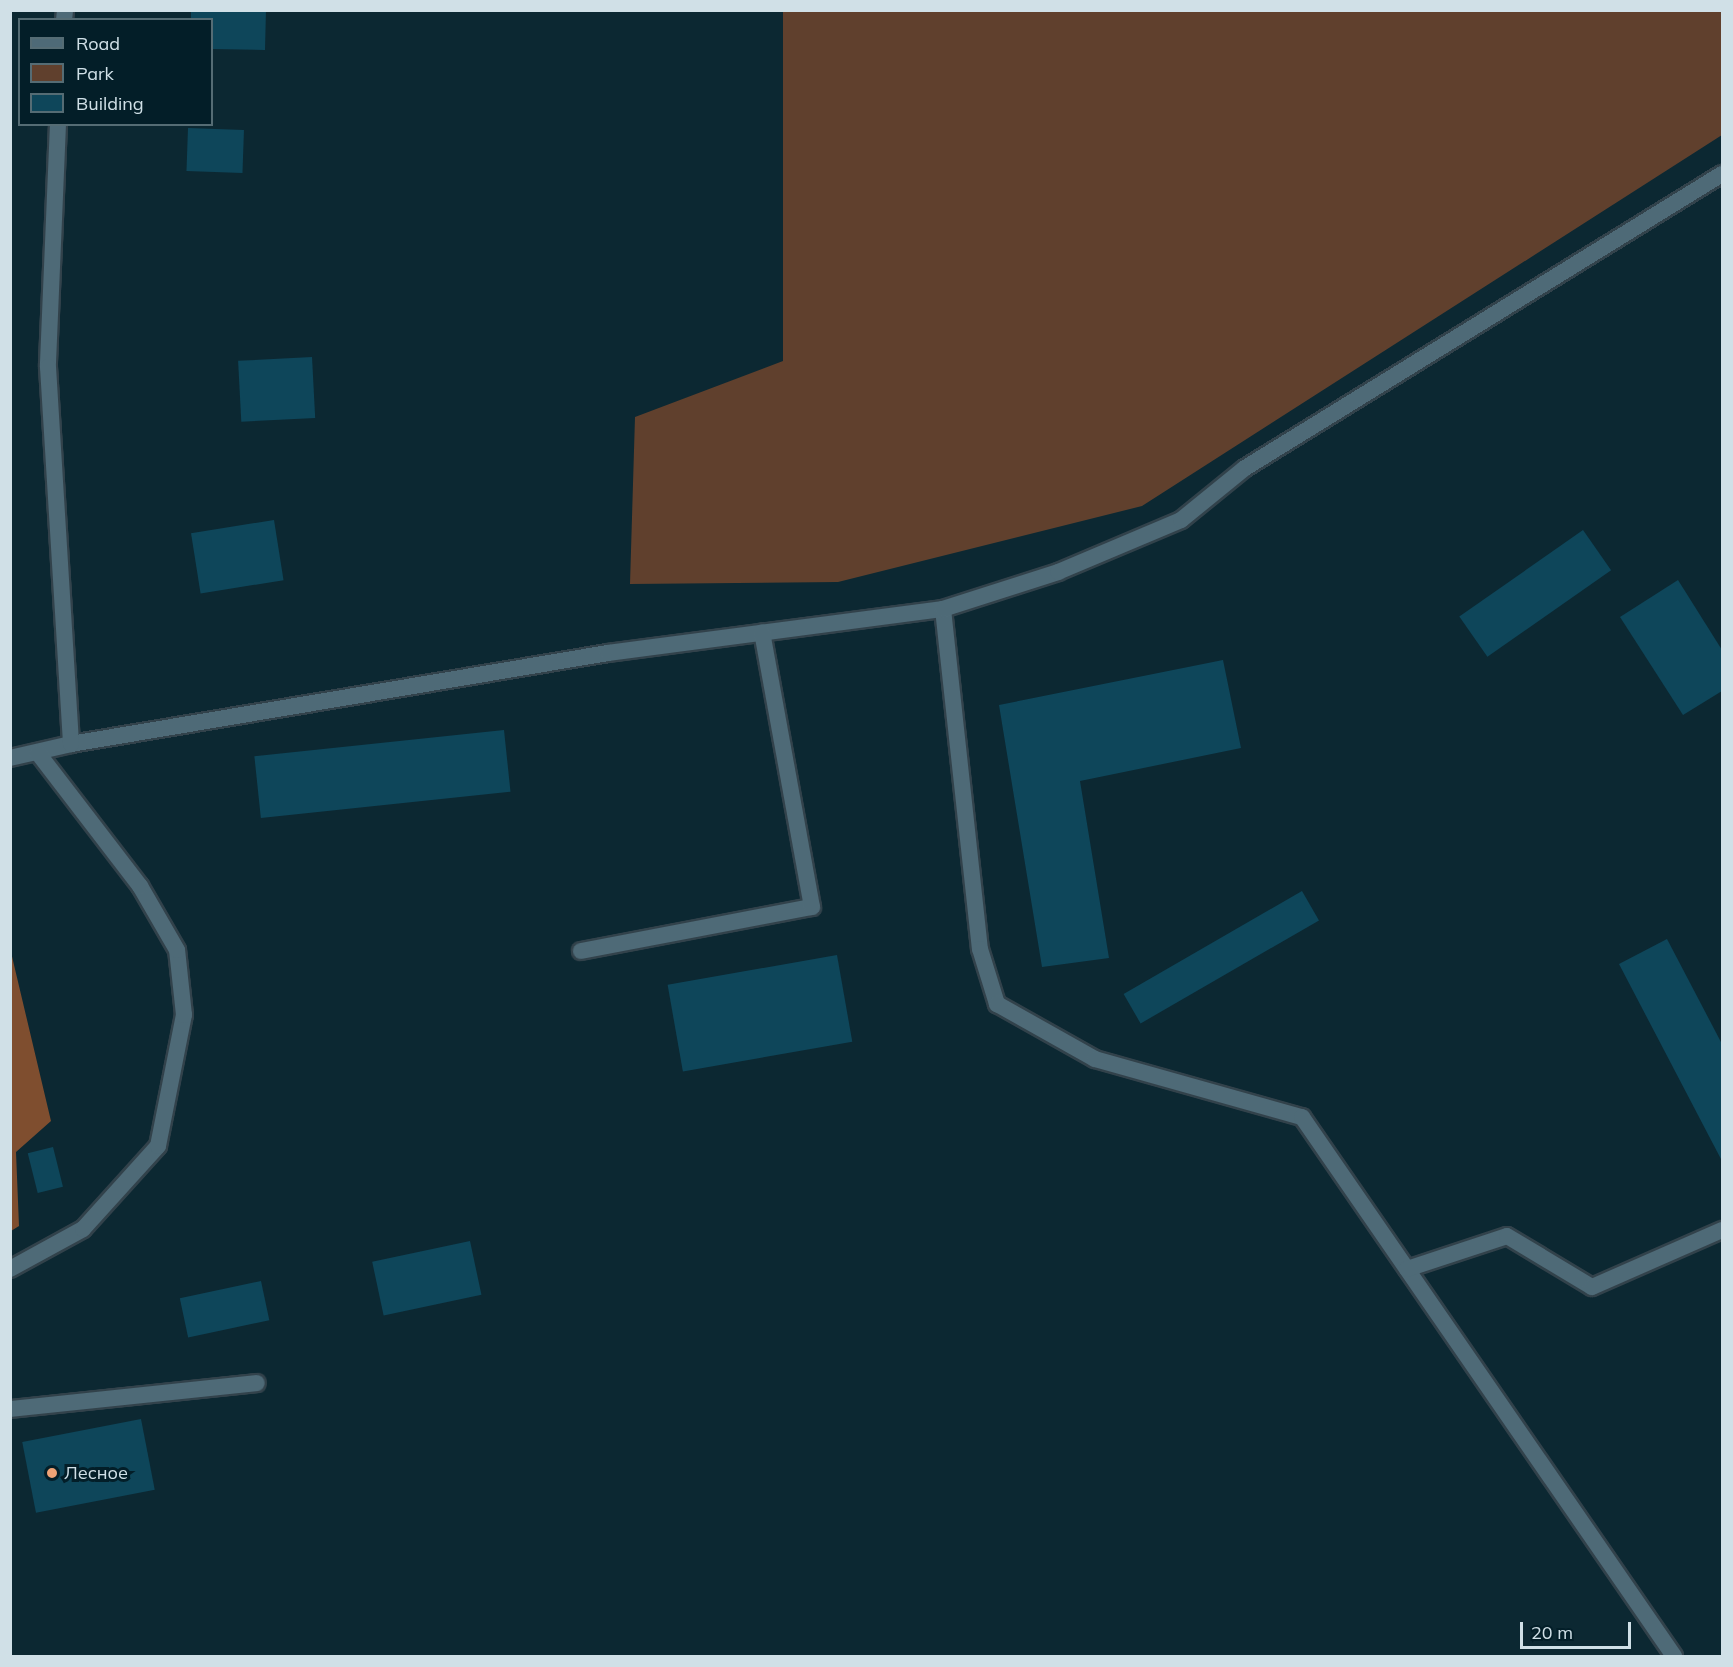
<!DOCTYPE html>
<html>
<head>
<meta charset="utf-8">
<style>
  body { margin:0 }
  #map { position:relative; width:1733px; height:1667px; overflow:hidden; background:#0c2832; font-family:Mulish,sans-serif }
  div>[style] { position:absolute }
  .green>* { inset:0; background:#60402d }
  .forest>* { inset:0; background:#7f4e2f }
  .building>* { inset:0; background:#0e465a; transform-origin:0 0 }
  .roads { filter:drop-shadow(2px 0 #32424b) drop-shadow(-2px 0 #32424b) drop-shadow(0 2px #32424b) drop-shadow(0 -2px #32424b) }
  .service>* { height:16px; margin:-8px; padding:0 8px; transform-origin:8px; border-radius:8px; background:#4e6a77 }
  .minor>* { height:16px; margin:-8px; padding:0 8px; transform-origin:8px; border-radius:8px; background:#4e6a77 }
  .dots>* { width:16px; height:16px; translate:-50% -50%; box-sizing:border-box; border:3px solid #031e28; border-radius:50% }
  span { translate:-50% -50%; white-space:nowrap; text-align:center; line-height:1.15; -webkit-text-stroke:6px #031e28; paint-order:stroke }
  .poi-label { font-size:18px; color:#d0e0e7 }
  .left { translate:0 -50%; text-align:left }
  .frame { position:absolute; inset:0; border:12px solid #d0e0e7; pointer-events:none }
  .legend { position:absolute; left:18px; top:18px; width:195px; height:108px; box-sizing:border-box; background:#031e28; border:2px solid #556c74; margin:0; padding:8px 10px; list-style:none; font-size:18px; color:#d0e0e7 }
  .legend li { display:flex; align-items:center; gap:12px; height:30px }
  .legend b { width:30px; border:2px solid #556c74 }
  .scale { position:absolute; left:1520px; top:1622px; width:111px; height:27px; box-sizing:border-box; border:3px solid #d0e0e7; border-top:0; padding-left:8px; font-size:18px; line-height:21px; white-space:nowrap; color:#d0e0e7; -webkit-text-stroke:4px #031e28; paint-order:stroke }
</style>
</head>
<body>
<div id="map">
  <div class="green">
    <i style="clip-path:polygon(783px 11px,1722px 11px,1722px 135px,1142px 506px,838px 582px,630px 584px,635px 417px,783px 361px)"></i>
  </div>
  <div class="forest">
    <i style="clip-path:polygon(10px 948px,51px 1121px,16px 1152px,19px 1226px,11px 1231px)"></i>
  </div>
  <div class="building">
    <i style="clip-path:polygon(191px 10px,266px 10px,265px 50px,212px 49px,212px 20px,191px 20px)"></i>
    <i style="left:188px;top:128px;width:56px;height:43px;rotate:2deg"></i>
    <i style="left:312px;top:357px;width:61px;height:74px;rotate:87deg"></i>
    <i style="left:274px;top:520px;width:61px;height:84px;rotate:81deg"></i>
    <i style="left:1583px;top:530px;width:49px;height:151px;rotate:55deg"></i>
    <i style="clip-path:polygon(1678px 580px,1722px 650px,1722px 691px,1683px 715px,1620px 617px)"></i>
    <i style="clip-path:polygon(1223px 660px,1241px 748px,1080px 781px,1109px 958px,1042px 967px,999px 705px)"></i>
    <i style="left:504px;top:730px;width:62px;height:251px;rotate:84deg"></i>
    <i style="left:1302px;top:891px;width:34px;height:206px;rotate:60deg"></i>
    <i style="clip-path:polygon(1667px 939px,1722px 1044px,1722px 1161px,1619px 964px)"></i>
    <i style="left:837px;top:955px;width:88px;height:172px;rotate:80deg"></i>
    <i style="left:53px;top:1147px;width:41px;height:26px;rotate:76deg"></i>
    <i style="left:470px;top:1241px;width:55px;height:100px;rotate:78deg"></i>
    <i style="left:261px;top:1281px;width:40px;height:83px;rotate:78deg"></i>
    <i style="left:141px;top:1419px;width:72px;height:121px;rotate:79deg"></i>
  </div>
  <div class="roads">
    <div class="service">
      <i style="left:943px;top:609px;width:342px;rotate:83.8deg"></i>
      <i style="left:980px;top:949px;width:58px;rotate:72.8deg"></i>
      <i style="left:997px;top:1004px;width:112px;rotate:29.3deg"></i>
      <i style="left:1095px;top:1059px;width:215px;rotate:15.7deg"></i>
      <i style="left:1302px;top:1117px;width:655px;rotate:55.39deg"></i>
      <i style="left:10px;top:758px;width:63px;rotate:-12.9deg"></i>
      <i style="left:71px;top:744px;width:545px;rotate:-9.62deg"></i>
      <i style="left:608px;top:653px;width:338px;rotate:-7.5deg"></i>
      <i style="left:943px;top:609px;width:121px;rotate:-17.8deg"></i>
      <i style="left:1058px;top:572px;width:134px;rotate:-22.9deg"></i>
      <i style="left:1181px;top:520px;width:82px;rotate:-39.1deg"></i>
      <i style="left:1245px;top:468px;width:560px;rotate:-31.65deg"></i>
      <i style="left:581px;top:951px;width:235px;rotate:-10.8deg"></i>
      <i style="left:812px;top:907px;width:279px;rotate:-100.3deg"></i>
      <i style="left:10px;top:1269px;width:83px;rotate:-28.7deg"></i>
      <i style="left:83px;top:1229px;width:112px;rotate:-47.9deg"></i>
      <i style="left:158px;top:1146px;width:134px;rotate:-78.8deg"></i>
      <i style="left:184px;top:1015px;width:65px;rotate:-96.1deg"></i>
      <i style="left:177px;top:950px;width:74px;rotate:-120deg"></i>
      <i style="left:140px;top:886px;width:168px;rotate:-127.5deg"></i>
      <i style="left:1407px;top:1269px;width:105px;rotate:-18.3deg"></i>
      <i style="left:1507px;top:1236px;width:99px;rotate:31deg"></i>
      <i style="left:1592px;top:1287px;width:142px;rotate:-23.7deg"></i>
      <i style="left:10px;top:1409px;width:248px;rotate:-6deg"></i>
    </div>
    <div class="minor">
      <i style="left:64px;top:20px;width:10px;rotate:-84deg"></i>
      <i style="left:58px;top:124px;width:243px;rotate:92.4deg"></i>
      <i style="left:48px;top:367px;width:378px;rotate:86.5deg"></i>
    </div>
  </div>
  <div class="dots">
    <i style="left:52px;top:1473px;background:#efa376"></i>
  </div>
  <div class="poi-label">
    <span class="left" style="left:64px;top:1473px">Лесное</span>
  </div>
  <div class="frame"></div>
  <ul class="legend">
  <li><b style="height:8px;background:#4e6a77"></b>Road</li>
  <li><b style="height:16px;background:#60402d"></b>Park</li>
  <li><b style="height:16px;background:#0e465a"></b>Building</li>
  </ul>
  <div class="scale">20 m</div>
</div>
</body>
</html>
